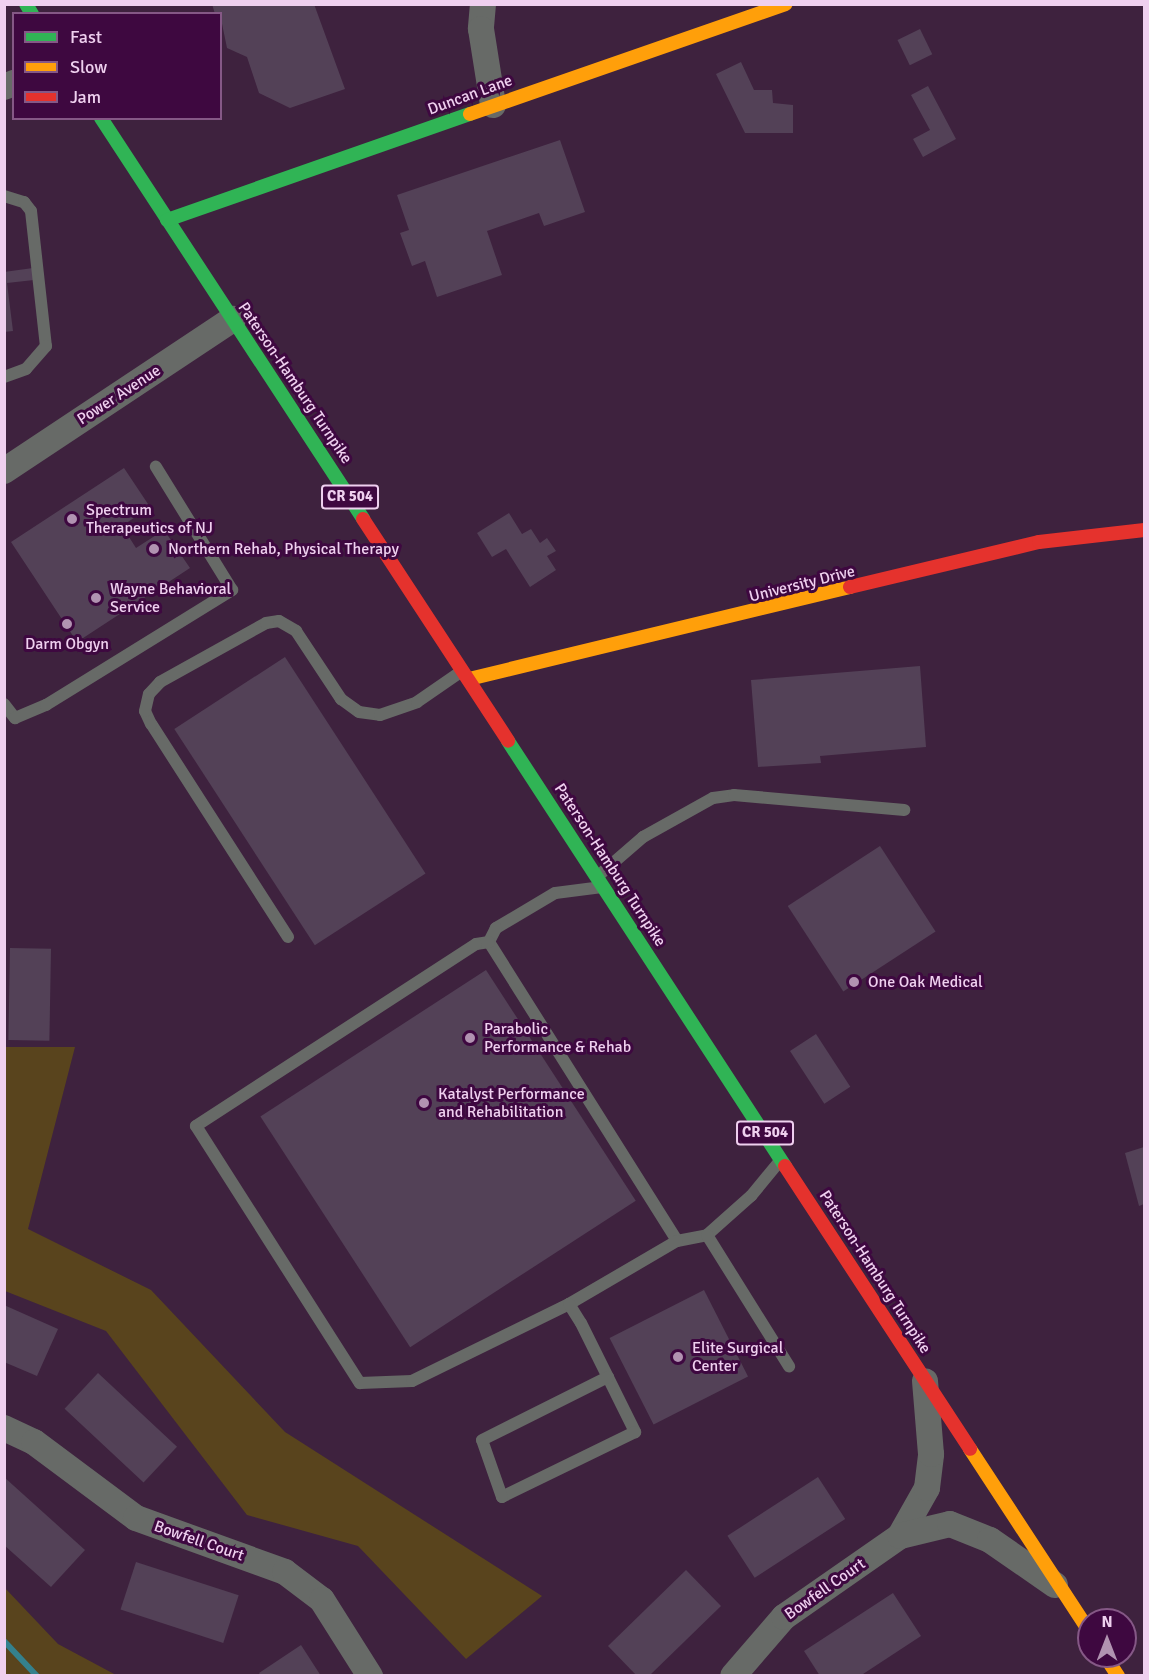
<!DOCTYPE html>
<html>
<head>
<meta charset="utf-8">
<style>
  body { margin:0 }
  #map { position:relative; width:1149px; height:1680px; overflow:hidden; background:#3e223e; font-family:Signika,sans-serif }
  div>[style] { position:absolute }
  .green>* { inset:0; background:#59441d }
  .stream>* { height:6px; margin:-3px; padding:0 3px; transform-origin:3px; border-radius:3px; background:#34818d }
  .building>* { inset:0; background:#534157; transform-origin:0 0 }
  .lane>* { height:12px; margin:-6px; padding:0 6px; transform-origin:6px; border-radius:6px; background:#676a67 }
  .street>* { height:26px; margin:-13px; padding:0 13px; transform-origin:13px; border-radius:13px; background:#676a67 }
  .fast>* { height:14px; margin:-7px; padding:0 7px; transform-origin:7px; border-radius:7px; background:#30b455 }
  .slow>* { height:14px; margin:-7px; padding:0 7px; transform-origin:7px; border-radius:7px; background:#ff9f0a }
  .jam>* { height:14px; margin:-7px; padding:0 7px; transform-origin:7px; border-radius:7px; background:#e5322d }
  .dots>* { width:16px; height:16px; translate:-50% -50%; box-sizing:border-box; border:3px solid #3e0840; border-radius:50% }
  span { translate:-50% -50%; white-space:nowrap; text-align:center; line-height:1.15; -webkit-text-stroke:6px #3e0840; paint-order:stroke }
  .shield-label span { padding:2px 4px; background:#3e0840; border:2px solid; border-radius:4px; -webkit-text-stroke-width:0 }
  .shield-label { font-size:15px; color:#efd0ef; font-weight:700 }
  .street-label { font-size:16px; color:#efd0ef }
  .poi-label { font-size:16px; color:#efd0ef }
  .left { translate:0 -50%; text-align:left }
  .frame { position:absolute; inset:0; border:6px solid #efd0ef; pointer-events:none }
  .legend { position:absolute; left:12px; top:12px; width:210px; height:108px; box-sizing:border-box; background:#3e0840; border:2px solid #855886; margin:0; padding:8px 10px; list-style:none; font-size:18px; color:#efd0ef }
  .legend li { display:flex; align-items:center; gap:12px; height:30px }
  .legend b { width:30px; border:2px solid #855886 }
  .north { position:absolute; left:1077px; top:1608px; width:60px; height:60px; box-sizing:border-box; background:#3e0840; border:2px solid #855886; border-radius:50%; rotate:0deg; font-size:16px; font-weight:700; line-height:24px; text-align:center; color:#efd0ef }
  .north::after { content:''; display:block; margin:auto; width:21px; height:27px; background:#b193b1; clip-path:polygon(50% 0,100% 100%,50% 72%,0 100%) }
</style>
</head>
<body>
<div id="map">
  <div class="green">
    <i style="clip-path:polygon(5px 1047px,75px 1047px,28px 1229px,151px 1290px,285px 1432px,542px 1596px,466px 1659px,358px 1546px,247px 1515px,106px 1331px,5px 1291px)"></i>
    <i style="clip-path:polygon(4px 1587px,58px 1644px,116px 1675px,5px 1675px)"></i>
  </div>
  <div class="stream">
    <i style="left:4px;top:1641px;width:48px;rotate:46.7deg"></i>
  </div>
  <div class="building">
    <i style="clip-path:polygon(212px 4px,314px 4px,345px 89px,290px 108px,259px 93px,247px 57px,227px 48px,220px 14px,215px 14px)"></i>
    <i style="left:920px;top:29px;width:28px;height:25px;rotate:64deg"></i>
    <i style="clip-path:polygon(741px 62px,754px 90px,772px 90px,773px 103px,793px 105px,793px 133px,745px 133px,716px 74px)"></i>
    <i style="clip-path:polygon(928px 86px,956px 139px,923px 157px,913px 139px,930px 130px,911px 95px)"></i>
    <i style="clip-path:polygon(560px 140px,585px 212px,544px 226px,539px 213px,487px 231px,502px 275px,437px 297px,425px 261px,412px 266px,400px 233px,409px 230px,397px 195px)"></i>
    <i style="clip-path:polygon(33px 268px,34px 280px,7px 283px,13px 331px,4px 332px,4px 272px)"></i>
    <i style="clip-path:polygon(124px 468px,150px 507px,122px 526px,136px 548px,164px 530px,190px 568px,77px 642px,11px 542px)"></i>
    <i style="clip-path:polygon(509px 513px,522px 534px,531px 529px,540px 543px,547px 538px,556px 551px,547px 556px,556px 570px,530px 587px,506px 549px,492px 557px,477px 533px)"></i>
    <i style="left:285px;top:657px;width:258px;height:132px;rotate:57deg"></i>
    <i style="clip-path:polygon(920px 666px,926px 747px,820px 756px,821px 763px,758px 767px,751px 680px)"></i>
    <i style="left:880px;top:846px;width:102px;height:110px;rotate:57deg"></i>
    <i style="left:10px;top:948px;width:41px;height:92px;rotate:1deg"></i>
    <i style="left:486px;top:970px;width:275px;height:269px;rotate:57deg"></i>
    <i style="left:816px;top:1034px;width:63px;height:31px;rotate:57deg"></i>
    <i style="clip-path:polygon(1144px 1147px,1144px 1204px,1139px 1206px,1125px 1153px)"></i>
    <i style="left:704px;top:1290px;width:97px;height:106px;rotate:63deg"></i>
    <i style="clip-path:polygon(4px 1305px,58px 1329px,37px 1376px,4px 1362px)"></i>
    <i style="left:98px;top:1373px;width:108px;height:49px;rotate:43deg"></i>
    <i style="clip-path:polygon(4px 1477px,85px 1550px,51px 1587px,4px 1545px)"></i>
    <i style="left:818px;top:1477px;width:50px;height:108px;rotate:57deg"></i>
    <i style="left:136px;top:1562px;width:108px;height:50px;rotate:18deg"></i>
    <i style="clip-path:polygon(686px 1570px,721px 1606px,649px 1676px,637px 1676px,608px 1646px)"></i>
    <i style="clip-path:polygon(893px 1593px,921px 1636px,860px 1676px,820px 1676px,804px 1651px)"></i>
    <i style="clip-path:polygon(301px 1645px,321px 1676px,261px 1676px,259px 1673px)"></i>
  </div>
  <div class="lane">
    <i style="left:4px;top:196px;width:21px;rotate:17deg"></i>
    <i style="left:24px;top:202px;width:11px;rotate:52deg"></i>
    <i style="left:31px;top:211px;width:136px;rotate:83.7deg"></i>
    <i style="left:46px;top:346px;width:30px;rotate:131deg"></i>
    <i style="left:26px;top:369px;width:23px;rotate:160deg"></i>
    <i style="left:4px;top:704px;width:18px;rotate:52deg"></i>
    <i style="left:15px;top:718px;width:34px;rotate:-23deg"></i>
    <i style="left:46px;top:705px;width:219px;rotate:-31.7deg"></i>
    <i style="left:232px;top:590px;width:145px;rotate:-121.7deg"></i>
    <i style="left:598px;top:876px;width:60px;rotate:-40.9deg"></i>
    <i style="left:643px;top:837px;width:80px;rotate:-29.1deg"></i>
    <i style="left:713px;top:798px;width:21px;rotate:-8deg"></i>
    <i style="left:734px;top:795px;width:171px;rotate:5deg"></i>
    <i style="left:602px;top:887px;width:47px;rotate:172.7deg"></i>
    <i style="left:555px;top:893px;width:69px;rotate:149.3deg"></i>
    <i style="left:496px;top:928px;width:16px;rotate:117deg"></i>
    <i style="left:489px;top:942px;width:353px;rotate:57.8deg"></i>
    <i style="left:677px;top:1241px;width:31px;rotate:-11deg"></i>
    <i style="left:707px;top:1235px;width:59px;rotate:-41.6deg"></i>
    <i style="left:751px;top:1196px;width:44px;rotate:-50.5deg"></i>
    <i style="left:288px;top:937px;width:253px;rotate:-122.7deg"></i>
    <i style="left:151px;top:724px;width:14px;rotate:-115deg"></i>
    <i style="left:145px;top:711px;width:17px;rotate:-77deg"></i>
    <i style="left:149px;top:694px;width:16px;rotate:-47deg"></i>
    <i style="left:160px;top:682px;width:121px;rotate:-29.1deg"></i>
    <i style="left:266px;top:623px;width:13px;rotate:-9deg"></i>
    <i style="left:279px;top:621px;width:20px;rotate:30deg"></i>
    <i style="left:296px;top:631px;width:82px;rotate:56.5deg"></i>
    <i style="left:341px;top:699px;width:22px;rotate:36deg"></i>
    <i style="left:359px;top:712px;width:21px;rotate:8deg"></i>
    <i style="left:380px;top:715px;width:39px;rotate:-19deg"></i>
    <i style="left:417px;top:702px;width:55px;rotate:-34.6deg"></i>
    <i style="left:489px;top:942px;width:13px;rotate:171deg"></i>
    <i style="left:476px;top:944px;width:334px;rotate:147deg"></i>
    <i style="left:196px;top:1126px;width:305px;rotate:57.5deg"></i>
    <i style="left:360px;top:1383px;width:52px;rotate:-2.2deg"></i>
    <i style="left:412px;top:1381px;width:175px;rotate:-26.1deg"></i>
    <i style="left:569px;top:1304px;width:125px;rotate:-30.3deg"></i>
    <i style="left:707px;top:1235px;width:155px;rotate:58deg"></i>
    <i style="left:569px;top:1304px;width:22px;rotate:58deg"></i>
    <i style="left:581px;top:1323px;width:122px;rotate:63.6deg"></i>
    <i style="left:635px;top:1432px;width:148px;rotate:154deg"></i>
    <i style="left:502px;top:1497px;width:60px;rotate:-109.3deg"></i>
    <i style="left:482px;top:1440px;width:141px;rotate:-26.6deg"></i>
  </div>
  <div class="street">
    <i style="left:483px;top:4px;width:25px;rotate:95deg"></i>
    <i style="left:481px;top:29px;width:77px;rotate:81deg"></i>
    <i style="left:4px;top:87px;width:11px;rotate:-22deg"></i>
    <i style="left:4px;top:471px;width:275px;rotate:-33.6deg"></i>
    <i style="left:4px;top:1428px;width:33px;rotate:25deg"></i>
    <i style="left:34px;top:1442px;width:127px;rotate:36.7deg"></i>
    <i style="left:136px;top:1518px;width:158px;rotate:19.9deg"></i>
    <i style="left:285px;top:1572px;width:46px;rotate:37.1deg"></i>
    <i style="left:322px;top:1600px;width:90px;rotate:57.7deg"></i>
    <i style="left:900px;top:1536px;width:55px;rotate:-60.6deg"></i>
    <i style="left:927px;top:1488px;width:34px;rotate:-83deg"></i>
    <i style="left:931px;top:1454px;width:73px;rotate:-94.7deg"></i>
    <i style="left:733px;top:1676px;width:78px;rotate:-49.2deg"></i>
    <i style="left:784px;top:1617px;width:141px;rotate:-34.9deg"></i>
    <i style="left:900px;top:1536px;width:51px;rotate:-13.5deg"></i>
    <i style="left:950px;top:1524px;width:43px;rotate:21.8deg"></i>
    <i style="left:990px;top:1540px;width:79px;rotate:34.7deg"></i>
  </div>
  <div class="fast">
    <i style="left:26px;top:4px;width:12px;rotate:59deg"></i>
    <i style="left:101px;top:118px;width:479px;rotate:56.8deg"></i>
    <i style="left:167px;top:220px;width:321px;rotate:-19.3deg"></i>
    <i style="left:508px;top:741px;width:507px;rotate:56.91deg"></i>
  </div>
  <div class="slow">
    <i style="left:470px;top:114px;width:334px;rotate:-19.2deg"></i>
    <i style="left:469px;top:679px;width:392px;rotate:-13.6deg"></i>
    <i style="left:970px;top:1449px;width:217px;rotate:56.8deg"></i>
    <i style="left:1105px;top:1656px;width:24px;rotate:57deg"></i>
  </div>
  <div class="jam">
    <i style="left:363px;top:519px;width:265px;rotate:56.8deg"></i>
    <i style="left:850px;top:587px;width:194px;rotate:-13.4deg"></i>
    <i style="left:1039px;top:542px;width:106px;rotate:-6.5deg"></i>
    <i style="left:785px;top:1166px;width:338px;rotate:56.8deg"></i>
  </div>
  <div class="dots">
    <i style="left:72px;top:519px;background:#b193b1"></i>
    <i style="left:154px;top:549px;background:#b193b1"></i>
    <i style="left:96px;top:598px;background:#b193b1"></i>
    <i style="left:67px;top:624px;background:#b193b1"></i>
    <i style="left:854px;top:982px;background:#b193b1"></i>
    <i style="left:470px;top:1038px;background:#b193b1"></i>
    <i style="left:424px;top:1103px;background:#b193b1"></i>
    <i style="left:678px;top:1357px;background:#b193b1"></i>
  </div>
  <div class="shield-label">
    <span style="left:350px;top:497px">CR 504</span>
    <span style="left:765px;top:1133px">CR 504</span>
  </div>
  <div class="street-label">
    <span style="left:470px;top:95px;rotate:-20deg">Duncan Lane</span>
    <span style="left:295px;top:383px;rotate:56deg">Paterson-Hamburg Turnpike</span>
    <span style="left:119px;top:395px;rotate:-33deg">Power Avenue</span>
    <span style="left:802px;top:584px;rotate:-14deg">University Drive</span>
    <span style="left:610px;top:865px;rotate:57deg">Paterson-Hamburg Turnpike</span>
    <span style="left:875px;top:1272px;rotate:57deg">Paterson-Hamburg Turnpike</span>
    <span style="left:199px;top:1541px;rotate:19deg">Bowfell Court</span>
    <span style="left:825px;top:1589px;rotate:-35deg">Bowfell Court</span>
  </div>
  <div class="poi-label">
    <span class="left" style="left:86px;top:519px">Spectrum<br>Therapeutics of NJ</span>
    <span class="left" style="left:168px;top:549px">Northern Rehab, Physical Therapy</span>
    <span class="left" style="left:110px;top:598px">Wayne Behavioral<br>Service</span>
    <span style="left:67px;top:644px">Darm Obgyn</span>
    <span class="left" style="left:868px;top:982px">One Oak Medical</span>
    <span class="left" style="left:484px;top:1038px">Parabolic<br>Performance &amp; Rehab</span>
    <span class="left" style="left:438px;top:1103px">Katalyst Performance<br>and Rehabilitation</span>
    <span class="left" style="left:692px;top:1357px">Elite Surgical<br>Center</span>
  </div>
  <div class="frame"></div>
  <ul class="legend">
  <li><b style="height:8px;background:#30b455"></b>Fast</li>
  <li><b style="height:8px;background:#ff9f0a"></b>Slow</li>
  <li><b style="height:8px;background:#e5322d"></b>Jam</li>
  </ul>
  <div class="north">N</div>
</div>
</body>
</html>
